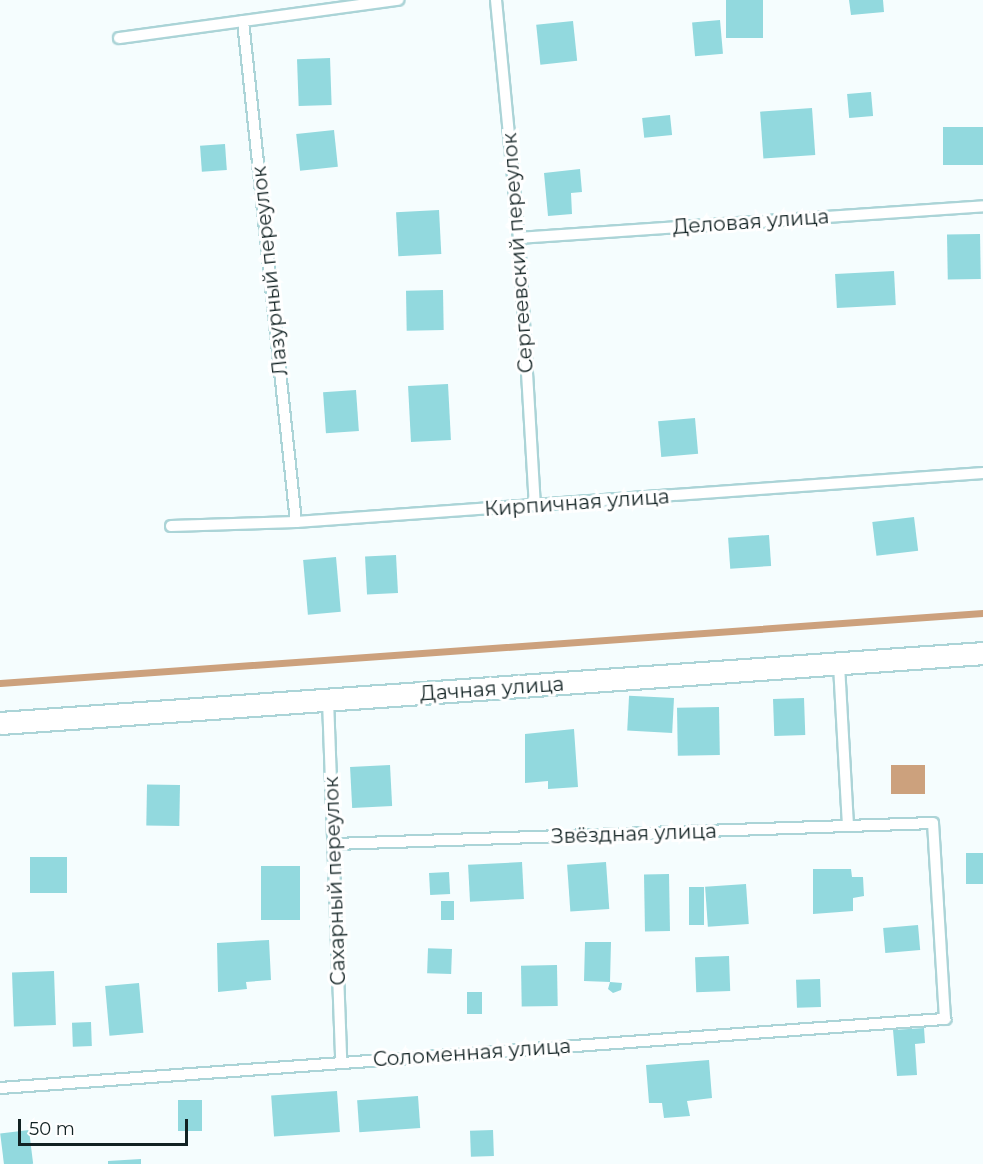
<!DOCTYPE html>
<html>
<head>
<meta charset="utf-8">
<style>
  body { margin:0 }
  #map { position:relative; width:983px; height:1164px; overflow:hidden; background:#f5fdfe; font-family:Montserrat,sans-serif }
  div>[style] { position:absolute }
  .water>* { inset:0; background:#cca17d; transform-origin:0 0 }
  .stream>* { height:7px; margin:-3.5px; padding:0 3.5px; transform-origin:3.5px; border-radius:3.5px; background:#cca17d }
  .building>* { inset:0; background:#92d9de; transform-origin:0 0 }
  .roads { filter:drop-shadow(2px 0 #abd4d7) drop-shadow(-2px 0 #abd4d7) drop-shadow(0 2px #abd4d7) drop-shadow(0 -2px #abd4d7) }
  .service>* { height:10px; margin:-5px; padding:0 5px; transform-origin:5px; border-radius:5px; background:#fff }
  .minor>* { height:21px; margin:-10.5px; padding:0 10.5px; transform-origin:10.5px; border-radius:10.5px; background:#fff }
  span { translate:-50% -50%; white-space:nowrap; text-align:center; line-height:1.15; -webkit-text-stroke:6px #fff; paint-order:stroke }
  .street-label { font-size:20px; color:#122223 }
  .scale { position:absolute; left:18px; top:1119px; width:170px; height:27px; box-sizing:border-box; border:3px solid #122223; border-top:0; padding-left:8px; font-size:18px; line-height:21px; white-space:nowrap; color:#122223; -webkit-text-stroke:4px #fff; paint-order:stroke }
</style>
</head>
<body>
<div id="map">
  <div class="water">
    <i style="left:891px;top:765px;width:34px;height:29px"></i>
  </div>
  <div class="stream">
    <i style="left:0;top:683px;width:985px;rotate:-4.07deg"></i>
  </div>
  <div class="building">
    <i style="left:726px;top:0;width:37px;height:38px"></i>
    <i style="clip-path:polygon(849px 0,883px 0,884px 12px,851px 15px)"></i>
    <i style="left:720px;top:20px;width:34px;height:28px;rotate:85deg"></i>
    <i style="left:573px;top:21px;width:40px;height:37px;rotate:84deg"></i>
    <i style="left:330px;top:58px;width:47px;height:33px;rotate:88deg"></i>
    <i style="left:871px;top:92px;width:24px;height:24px;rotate:85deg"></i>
    <i style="left:812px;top:108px;width:47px;height:52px;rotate:86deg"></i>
    <i style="left:670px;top:115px;width:20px;height:28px;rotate:84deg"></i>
    <i style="left:983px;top:127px;width:38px;height:40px;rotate:90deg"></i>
    <i style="left:334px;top:130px;width:37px;height:38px;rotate:84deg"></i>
    <i style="left:225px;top:144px;width:26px;height:25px;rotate:86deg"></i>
    <i style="clip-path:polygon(580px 169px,582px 192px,571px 193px,572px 214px,548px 216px,544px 173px)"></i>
    <i style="left:439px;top:210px;width:44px;height:43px;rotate:87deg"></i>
    <i style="left:980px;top:234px;width:45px;height:33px;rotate:89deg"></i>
    <i style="left:894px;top:271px;width:34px;height:59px;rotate:87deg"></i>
    <i style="left:443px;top:290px;width:40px;height:37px;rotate:89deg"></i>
    <i style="left:448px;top:384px;width:56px;height:40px;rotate:87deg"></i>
    <i style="left:356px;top:390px;width:41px;height:33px;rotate:86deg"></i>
    <i style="left:695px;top:418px;width:36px;height:37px;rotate:85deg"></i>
    <i style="left:914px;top:517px;width:34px;height:42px;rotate:83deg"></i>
    <i style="left:769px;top:535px;width:31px;height:41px;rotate:86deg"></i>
    <i style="left:396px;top:555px;width:38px;height:31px;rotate:87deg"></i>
    <i style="left:336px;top:557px;width:55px;height:33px;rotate:85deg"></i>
    <i style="left:674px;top:698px;width:35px;height:45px;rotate:93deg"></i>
    <i style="left:804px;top:698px;width:37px;height:31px;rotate:88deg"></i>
    <i style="left:719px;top:707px;width:48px;height:42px;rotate:89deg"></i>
    <i style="clip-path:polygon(574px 729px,578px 787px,548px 789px,548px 781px,525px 783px,525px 734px)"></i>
    <i style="left:390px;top:765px;width:41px;height:40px;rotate:87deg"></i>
    <i style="left:180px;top:785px;width:41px;height:33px;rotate:91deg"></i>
    <i style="left:966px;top:853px;width:17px;height:31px"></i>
    <i style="left:67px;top:857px;width:36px;height:37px;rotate:90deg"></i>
    <i style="left:522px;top:862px;width:37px;height:54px;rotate:87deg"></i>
    <i style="left:606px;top:862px;width:47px;height:39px;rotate:86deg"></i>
    <i style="left:261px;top:866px;width:39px;height:54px"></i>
    <i style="clip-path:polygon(813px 869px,851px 869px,852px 877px,863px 877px,864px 896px,853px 898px,853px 911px,813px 914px)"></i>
    <i style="left:449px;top:872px;width:22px;height:20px;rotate:87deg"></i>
    <i style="left:669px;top:874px;width:57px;height:25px;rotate:89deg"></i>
    <i style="left:746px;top:884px;width:40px;height:41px;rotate:86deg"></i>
    <i style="left:689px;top:887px;width:15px;height:38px"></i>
    <i style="left:441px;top:901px;width:13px;height:19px"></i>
    <i style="left:918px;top:925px;width:25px;height:35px;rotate:85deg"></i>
    <i style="clip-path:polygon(269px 940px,271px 980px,246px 982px,247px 989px,218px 992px,217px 943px)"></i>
    <i style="clip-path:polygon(585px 942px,611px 942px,610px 982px,622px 983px,621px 990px,613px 993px,608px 989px,610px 982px,584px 981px)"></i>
    <i style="left:452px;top:949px;width:25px;height:24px;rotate:92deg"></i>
    <i style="left:729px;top:956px;width:35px;height:34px;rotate:88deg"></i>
    <i style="left:557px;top:965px;width:41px;height:36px;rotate:89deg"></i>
    <i style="left:54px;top:971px;width:54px;height:42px;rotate:88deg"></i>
    <i style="left:820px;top:979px;width:28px;height:24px;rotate:88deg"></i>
    <i style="left:139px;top:983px;width:50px;height:34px;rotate:85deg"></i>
    <i style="left:482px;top:992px;width:22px;height:15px;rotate:90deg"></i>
    <i style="left:91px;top:1022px;width:24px;height:19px;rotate:88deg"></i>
    <i style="clip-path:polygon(924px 1028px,925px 1043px,915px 1044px,917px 1075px,897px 1076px,893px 1030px)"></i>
    <i style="clip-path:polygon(709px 1060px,712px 1098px,687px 1101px,690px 1116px,664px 1118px,662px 1103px,649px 1103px,646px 1065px)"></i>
    <i style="left:337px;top:1091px;width:41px;height:66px;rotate:86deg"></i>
    <i style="left:418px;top:1096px;width:32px;height:61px;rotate:86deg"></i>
    <i style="left:178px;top:1100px;width:24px;height:31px"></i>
    <i style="left:29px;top:1130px;width:34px;height:29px;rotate:83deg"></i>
    <i style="left:493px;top:1130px;width:26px;height:23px;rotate:88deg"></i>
    <i style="clip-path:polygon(141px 1159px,141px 1164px,108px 1164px,108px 1161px)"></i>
  </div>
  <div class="roads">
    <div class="service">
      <i style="left:496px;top:0;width:239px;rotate:84.5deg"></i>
      <i style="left:519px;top:238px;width:268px;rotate:86.6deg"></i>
      <i style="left:243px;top:21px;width:504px;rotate:83.96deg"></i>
      <i style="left:119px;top:38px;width:282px;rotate:-7.8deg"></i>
      <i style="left:519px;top:238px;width:465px;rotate:-3.9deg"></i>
      <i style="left:171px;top:526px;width:125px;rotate:-1.8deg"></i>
      <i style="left:296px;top:522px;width:689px;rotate:-4.08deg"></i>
      <i style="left:839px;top:665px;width:161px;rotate:86.8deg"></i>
      <i style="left:328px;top:700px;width:362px;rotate:87.9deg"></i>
      <i style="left:0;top:1088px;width:948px;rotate:-4.18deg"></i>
      <i style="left:945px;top:1019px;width:196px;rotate:-93.5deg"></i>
      <i style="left:933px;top:823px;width:599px;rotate:177.99deg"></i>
    </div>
    <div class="minor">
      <i style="left:0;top:723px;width:985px;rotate:-4.07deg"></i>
    </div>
  </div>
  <div class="street-label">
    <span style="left:751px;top:222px;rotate:-4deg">Деловая улица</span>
    <span style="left:518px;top:253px;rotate:-94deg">Сергеевский переулок</span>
    <span style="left:270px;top:271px;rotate:-96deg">Лазурный переулок</span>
    <span style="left:577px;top:503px;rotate:-4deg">Кирпичная улица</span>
    <span style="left:492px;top:689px;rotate:-4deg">Дачная улица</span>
    <span style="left:634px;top:834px;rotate:-2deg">Звёздная улица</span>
    <span style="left:335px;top:881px;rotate:-92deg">Сахарный переулок</span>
    <span style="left:472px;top:1053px;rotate:-4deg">Соломенная улица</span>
  </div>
  <div class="scale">50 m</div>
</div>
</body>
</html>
